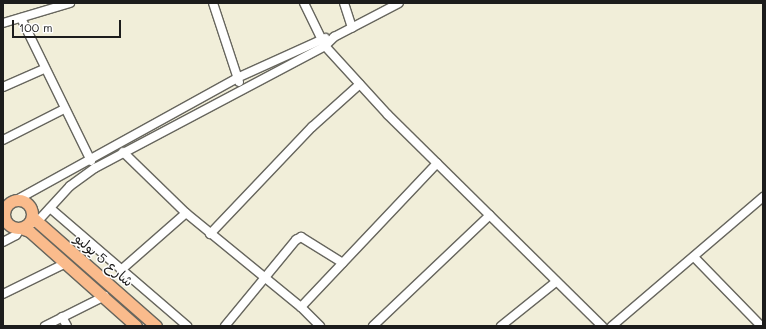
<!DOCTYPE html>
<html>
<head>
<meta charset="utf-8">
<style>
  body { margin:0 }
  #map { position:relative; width:766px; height:329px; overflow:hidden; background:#f1eed9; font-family:Mali,"Playpen Sans Arabic",sans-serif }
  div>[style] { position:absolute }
  .roads { filter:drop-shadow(1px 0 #67665e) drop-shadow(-1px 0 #67665e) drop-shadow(0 1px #67665e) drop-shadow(0 -1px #67665e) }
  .minor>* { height:8px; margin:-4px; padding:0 4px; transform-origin:4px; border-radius:4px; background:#fff }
  .major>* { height:11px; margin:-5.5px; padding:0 5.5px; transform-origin:5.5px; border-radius:5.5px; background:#fabb8c }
  .major>.ring { margin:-5.5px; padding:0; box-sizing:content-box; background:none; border:11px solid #fabb8c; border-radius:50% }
  span { translate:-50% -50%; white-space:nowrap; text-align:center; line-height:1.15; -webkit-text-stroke:3px #fff; paint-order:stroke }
  .street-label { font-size:14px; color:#1c1c1c }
  .frame { position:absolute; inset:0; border:4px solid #1c1c1c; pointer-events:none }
  .scale { position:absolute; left:12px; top:20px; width:109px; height:18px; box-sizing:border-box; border:2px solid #1c1c1c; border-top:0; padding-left:5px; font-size:12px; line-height:14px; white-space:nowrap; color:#1c1c1c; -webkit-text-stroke:3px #fff; paint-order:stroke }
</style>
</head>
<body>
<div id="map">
  <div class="roads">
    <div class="minor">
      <i style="left:213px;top:3px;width:83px;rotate:71.8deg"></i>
      <i style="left:304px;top:3px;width:48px;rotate:64deg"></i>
      <i style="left:325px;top:46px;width:93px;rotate:47.6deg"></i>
      <i style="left:388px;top:115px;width:301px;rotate:44.6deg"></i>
      <i style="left:344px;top:3px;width:26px;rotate:72deg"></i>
      <i style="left:21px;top:18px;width:159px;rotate:63.9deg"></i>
      <i style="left:3px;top:23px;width:70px;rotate:-16.6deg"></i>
      <i style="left:3px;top:87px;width:45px;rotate:-23.7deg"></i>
      <i style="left:3px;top:140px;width:68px;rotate:-26.9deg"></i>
      <i style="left:123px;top:152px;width:88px;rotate:44.1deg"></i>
      <i style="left:186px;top:213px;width:149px;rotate:39.3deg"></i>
      <i style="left:301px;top:307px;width:27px;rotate:45deg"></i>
      <i style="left:11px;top:203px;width:258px;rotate:-28.9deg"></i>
      <i style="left:237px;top:78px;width:97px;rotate:-24.4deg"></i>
      <i style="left:3px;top:207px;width:3px"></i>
      <i style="left:50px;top:208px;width:181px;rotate:40.7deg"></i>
      <i style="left:28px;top:224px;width:9px;rotate:-13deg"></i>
      <i style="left:37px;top:222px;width:49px;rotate:-47.5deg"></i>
      <i style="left:70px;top:186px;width:31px;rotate:-36deg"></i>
      <i style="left:95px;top:168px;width:260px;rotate:-27.9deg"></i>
      <i style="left:325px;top:46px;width:13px;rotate:-45deg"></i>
      <i style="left:334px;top:37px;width:73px;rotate:-27.6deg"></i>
      <i style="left:210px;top:234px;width:148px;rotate:-46.4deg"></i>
      <i style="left:312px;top:127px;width:64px;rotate:-41.9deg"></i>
      <i style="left:3px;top:242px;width:15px;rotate:-28deg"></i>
      <i style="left:16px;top:235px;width:9px;rotate:-54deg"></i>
      <i style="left:694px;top:257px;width:96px;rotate:45.8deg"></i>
      <i style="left:121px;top:270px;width:86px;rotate:-41.2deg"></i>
      <i style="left:3px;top:294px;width:70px;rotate:-26.2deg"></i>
      <i style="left:301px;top:307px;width:198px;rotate:-46.6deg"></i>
      <i style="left:62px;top:317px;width:10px;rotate:61deg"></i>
      <i style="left:45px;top:326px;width:67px;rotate:-26.6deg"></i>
      <i style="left:225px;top:326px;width:112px;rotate:-50.5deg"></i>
      <i style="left:296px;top:240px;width:6px;rotate:-31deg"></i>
      <i style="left:301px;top:237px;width:49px;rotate:31.8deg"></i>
      <i style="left:373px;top:326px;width:161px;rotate:-43.5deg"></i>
      <i style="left:501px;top:326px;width:70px;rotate:-38.7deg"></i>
      <i style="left:612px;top:326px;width:199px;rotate:-40.5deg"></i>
    </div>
    <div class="major">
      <i class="ring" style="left:4px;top:200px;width:17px;height:17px"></i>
      <i style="left:32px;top:217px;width:165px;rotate:41.3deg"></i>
      <i style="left:21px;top:228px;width:9px;rotate:21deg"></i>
      <i style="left:29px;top:231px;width:143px;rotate:41.6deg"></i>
    </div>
  </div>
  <div class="street-label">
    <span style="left:104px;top:260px;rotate:41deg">شارع 5 يوليو</span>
  </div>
  <div class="frame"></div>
  <div class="scale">100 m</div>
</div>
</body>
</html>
